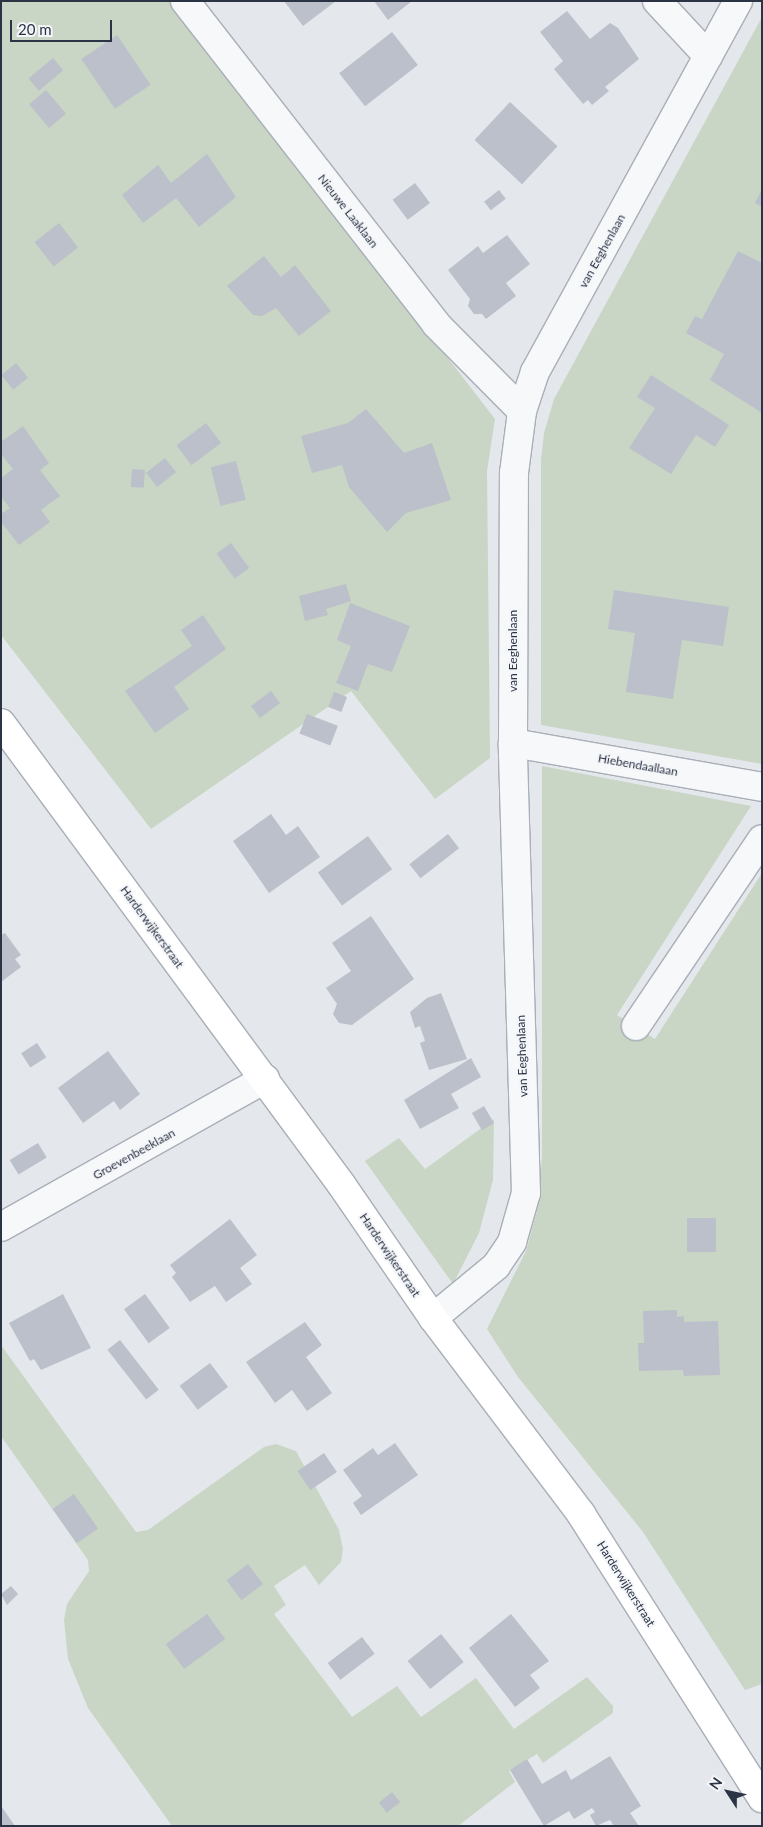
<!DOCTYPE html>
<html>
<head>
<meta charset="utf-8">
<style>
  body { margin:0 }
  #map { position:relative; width:763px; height:1827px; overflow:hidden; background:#e4e7ec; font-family:Lato,sans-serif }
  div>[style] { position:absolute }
  .green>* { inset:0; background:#c9d6c5 }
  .building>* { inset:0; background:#bbc0ca; transform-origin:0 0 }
  .roads { filter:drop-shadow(1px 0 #a9aeb7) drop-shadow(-1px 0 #a9aeb7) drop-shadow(0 1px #a9aeb7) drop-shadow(0 -1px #a9aeb7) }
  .street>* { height:28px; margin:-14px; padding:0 14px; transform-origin:14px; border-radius:14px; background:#f7f8fa }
  .secondary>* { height:28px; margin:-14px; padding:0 14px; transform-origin:14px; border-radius:14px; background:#fff }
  span { translate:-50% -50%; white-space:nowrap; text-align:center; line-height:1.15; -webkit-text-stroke:4px #f4f6f9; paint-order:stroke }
  .street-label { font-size:12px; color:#2b3445 }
  .frame { position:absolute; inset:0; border:2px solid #2b3445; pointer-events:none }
  .north { position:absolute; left:703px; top:1767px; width:50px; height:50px; -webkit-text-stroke:4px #f4f6f9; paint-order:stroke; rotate:305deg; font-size:14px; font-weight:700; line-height:20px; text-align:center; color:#2b3445 }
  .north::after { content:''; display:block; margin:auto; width:18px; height:22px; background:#2b3445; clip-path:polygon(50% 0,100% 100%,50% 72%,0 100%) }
  .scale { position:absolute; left:10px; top:20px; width:102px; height:22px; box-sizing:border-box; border:2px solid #2b3445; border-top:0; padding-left:6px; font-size:15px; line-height:18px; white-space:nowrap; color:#2b3445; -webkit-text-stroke:4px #f4f6f9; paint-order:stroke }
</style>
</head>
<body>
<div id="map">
  <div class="green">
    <i style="clip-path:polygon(1px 1px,172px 1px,495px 419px,487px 471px,490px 758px,435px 799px,351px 691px,151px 829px,1px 635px)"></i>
    <i style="clip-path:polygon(762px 17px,762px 764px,541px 725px,541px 460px,544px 433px,554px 399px)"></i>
    <i style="clip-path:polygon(542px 766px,751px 806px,617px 1015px,655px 1039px,762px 873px,762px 1684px,745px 1690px,643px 1532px,518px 1377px,487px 1329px,526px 1251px,538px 1207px,542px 1157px)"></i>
    <i style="clip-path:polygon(494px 1119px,493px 1180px,479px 1233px,453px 1284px,365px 1161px,399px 1138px,425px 1169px)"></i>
    <i style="clip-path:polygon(1px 1345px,136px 1532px,148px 1530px,264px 1447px,276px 1444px,296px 1451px,339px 1530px,343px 1549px,341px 1562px,319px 1585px,305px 1565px,274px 1586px,286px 1605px,274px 1614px,352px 1717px,397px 1686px,421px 1717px,476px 1678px,514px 1729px,587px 1677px,613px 1706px,613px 1713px,543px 1763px,537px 1754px,509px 1771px,515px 1782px,458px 1826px,172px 1826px,88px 1708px,68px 1659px,64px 1620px,67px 1604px,89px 1571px,88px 1560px,1px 1436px)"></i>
  </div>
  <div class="building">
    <i style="clip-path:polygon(284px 1px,336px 1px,303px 26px)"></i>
    <i style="clip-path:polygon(374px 1px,412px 1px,388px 20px)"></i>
    <i style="clip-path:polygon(567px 11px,590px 39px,610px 23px,618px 28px,639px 59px,605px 87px,609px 91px,592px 105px,588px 100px,583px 104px,554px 69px,563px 61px,540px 32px)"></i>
    <i style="left:392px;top:32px;width:42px;height:67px;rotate:52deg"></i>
    <i style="left:117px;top:35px;width:60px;height:43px;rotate:56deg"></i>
    <i style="left:53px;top:58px;width:16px;height:32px;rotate:50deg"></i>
    <i style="left:46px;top:90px;width:31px;height:22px;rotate:50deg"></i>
    <i style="left:510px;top:102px;width:65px;height:52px;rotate:43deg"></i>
    <i style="clip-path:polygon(207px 154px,236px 197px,199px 227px,176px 198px,143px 223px,122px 195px,158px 165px,171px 183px)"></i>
    <i style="left:415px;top:183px;width:25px;height:28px;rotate:53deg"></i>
    <i style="clip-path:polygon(762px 189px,762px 207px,755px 203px)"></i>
    <i style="left:499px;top:190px;width:11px;height:19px;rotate:52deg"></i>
    <i style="left:59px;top:223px;width:31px;height:31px;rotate:52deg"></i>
    <i style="clip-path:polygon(507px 235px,530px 264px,506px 283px,516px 296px,486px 319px,482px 314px,474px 314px,468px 306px,470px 299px,448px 270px,478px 246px,483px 253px)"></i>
    <i style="clip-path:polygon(738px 251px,762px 263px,762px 413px,710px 380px,724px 354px,686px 333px,695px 316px,702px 319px)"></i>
    <i style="clip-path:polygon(264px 256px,281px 277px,295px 265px,331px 311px,299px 336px,276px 308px,262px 316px,253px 315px,227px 286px)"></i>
    <i style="left:16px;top:363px;width:19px;height:19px;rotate:51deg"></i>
    <i style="clip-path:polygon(651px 375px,729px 425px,715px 447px,696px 435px,671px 474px,629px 448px,655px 408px,637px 397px)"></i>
    <i style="clip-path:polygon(366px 409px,404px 453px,432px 443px,451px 500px,406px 513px,387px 532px,349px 487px,342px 465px,312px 473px,301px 436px,348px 423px)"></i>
    <i style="left:206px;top:423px;width:25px;height:37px;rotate:53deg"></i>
    <i style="clip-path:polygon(23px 426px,49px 463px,40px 470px,60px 496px,41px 510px,50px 522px,19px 545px,1px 522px,1px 514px,10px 508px,1px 497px,1px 478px,13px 469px,1px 454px,1px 442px)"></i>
    <i style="left:165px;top:458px;width:18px;height:24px;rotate:52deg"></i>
    <i style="left:236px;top:461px;width:40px;height:26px;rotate:76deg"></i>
    <i style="left:132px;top:469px;width:13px;height:18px;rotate:4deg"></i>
    <i style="left:231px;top:543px;width:31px;height:18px;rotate:54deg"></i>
    <i style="clip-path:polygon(346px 584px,351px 601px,326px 609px,328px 615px,305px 621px,299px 596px)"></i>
    <i style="clip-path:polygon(614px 590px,729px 607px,723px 646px,682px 640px,673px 699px,626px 692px,635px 633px,608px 629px)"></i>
    <i style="clip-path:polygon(350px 603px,410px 626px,392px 672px,368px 664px,358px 691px,336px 683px,351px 646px,337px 640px)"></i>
    <i style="clip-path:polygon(203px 615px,226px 649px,174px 687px,189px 709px,155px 733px,125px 691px,192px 646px,181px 630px)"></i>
    <i style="left:271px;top:691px;width:15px;height:25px;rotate:53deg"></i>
    <i style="left:334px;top:692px;width:14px;height:16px;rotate:21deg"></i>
    <i style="left:307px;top:714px;width:33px;height:21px;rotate:21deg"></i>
    <i style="clip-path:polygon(271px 814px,286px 835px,298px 826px,320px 857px,269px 893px,233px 841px)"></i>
    <i style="left:448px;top:834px;width:18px;height:49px;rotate:52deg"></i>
    <i style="left:368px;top:836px;width:41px;height:62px;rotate:54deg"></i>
    <i style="clip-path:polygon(371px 916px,414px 979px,352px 1025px,339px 1023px,333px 1014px,337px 1004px,326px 988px,351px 971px,332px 943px)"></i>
    <i style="clip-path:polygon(5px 933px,21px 955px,15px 959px,21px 967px,1px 982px,1px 935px)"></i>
    <i style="clip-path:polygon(441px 993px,467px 1059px,429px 1070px,420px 1043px,425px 1041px,420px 1026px,415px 1028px,410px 1012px,427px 998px)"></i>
    <i style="left:37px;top:1043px;width:17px;height:19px;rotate:57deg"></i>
    <i style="clip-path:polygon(108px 1051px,140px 1094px,120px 1110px,114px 1101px,83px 1123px,58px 1088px)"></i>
    <i style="clip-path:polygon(471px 1058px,481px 1077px,451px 1094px,459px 1108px,420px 1129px,404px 1100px)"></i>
    <i style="left:484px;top:1106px;width:20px;height:14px;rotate:60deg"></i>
    <i style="left:38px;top:1143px;width:17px;height:33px;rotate:59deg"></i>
    <i style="left:687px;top:1218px;width:29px;height:34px"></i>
    <i style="clip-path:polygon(230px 1219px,257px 1255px,240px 1268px,252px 1284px,226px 1302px,215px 1286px,190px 1302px,172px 1277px,176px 1273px,170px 1265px)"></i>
    <i style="clip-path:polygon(63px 1294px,91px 1348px,41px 1370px,34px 1359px,30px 1361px,9px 1323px)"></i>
    <i style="left:145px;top:1294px;width:42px;height:26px;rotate:54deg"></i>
    <i style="clip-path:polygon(677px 1310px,677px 1317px,684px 1316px,684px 1322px,718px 1321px,720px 1375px,684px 1376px,683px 1370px,639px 1371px,638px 1343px,644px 1343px,643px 1311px)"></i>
    <i style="clip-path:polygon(305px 1322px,322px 1345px,306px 1357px,332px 1393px,307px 1411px,292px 1390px,275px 1403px,246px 1362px)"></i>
    <i style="left:120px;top:1340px;width:63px;height:16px;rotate:52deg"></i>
    <i style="left:210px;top:1363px;width:30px;height:38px;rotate:53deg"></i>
    <i style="clip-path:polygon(395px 1443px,418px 1475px,361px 1515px,353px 1503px,362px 1496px,343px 1470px,373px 1448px,378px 1455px)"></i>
    <i style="left:324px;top:1453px;width:23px;height:32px;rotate:56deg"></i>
    <i style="left:74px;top:1494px;width:42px;height:26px;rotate:55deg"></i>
    <i style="left:248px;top:1564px;width:25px;height:27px;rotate:53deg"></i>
    <i style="clip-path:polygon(11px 1586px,18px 1594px,7px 1605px,1px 1594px)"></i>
    <i style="left:207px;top:1614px;width:31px;height:51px;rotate:54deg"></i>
    <i style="clip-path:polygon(511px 1614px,549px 1661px,530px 1675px,540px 1688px,515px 1707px,469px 1648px)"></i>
    <i style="left:441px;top:1634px;width:36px;height:43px;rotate:51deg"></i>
    <i style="left:362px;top:1637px;width:21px;height:43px;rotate:53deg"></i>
    <i style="clip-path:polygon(610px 1756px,641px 1806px,630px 1813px,639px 1826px,614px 1826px,610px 1820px,596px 1826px,590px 1815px,595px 1812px,592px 1808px,574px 1819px,569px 1811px,544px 1826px,510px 1770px,527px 1759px,542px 1784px,566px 1770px,571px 1780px)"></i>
    <i style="left:392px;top:1792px;width:13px;height:17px;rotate:51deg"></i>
    <i style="clip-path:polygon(1px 1806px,15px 1826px,1px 1826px)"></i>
  </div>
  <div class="roads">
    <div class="street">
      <i style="left:185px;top:1px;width:409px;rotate:52.1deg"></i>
      <i style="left:436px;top:324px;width:122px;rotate:45.3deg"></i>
      <i style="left:657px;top:1px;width:75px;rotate:47.2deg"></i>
      <i style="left:513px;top:743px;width:253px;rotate:10deg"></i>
      <i style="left:636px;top:1026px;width:225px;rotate:-56deg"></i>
      <i style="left:1px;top:1227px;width:303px;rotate:-29.3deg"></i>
      <i style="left:433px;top:1318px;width:82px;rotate:-39.5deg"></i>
      <i style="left:496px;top:1266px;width:29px;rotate:-56deg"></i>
      <i style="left:512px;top:1242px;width:51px;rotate:-74.1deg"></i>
      <i style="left:526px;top:1193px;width:450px;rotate:-91.7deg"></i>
      <i style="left:513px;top:743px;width:270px;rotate:-89.8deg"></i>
      <i style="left:514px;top:473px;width:63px;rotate:-82.6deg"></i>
      <i style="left:522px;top:411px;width:41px;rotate:-71.6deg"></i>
      <i style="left:535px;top:372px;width:423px;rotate:-61.3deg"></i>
    </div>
    <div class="secondary">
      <i style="left:1px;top:723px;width:573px;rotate:53.59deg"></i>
      <i style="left:341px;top:1184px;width:163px;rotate:55.5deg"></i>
      <i style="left:433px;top:1318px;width:246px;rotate:52.9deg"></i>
      <i style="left:581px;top:1514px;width:337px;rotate:57.5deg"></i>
    </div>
  </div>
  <div class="street-label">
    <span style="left:348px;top:211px;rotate:52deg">Nieuwe Laaklaan</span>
    <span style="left:602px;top:251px;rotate:-61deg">van Eeghenlaan</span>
    <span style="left:513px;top:651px;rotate:-90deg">van Eeghenlaan</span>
    <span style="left:638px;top:765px;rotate:10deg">Hiebendaallaan</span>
    <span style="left:152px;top:927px;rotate:54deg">Harderwijkerstraat</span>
    <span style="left:522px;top:1056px;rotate:-92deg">van Eeghenlaan</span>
    <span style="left:134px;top:1154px;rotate:-29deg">Groevenbeeklaan</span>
    <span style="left:390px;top:1255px;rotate:56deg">Harderwijkerstraat</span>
    <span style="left:626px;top:1584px;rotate:58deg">Harderwijkerstraat</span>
  </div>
  <div class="frame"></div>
  <div class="north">N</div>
  <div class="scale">20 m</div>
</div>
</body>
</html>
